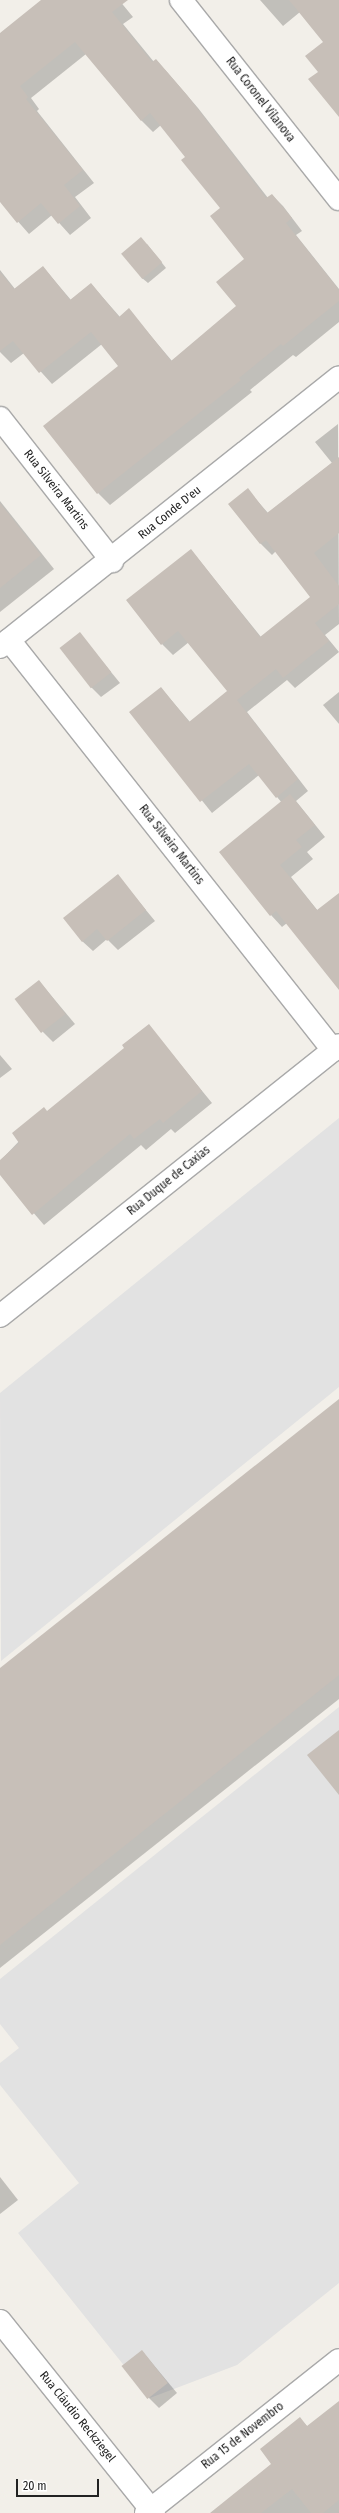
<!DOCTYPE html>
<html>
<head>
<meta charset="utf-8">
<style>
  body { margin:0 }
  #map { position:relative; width:339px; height:2513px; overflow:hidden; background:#f2efe9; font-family:"Fira Sans Condensed",sans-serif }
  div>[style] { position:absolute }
  .parking>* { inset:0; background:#e2e2e2 }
  .shadow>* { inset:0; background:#0003 }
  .building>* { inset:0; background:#c7bfb8; transform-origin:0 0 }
  .roads { filter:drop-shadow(1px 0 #a9a9a9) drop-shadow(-1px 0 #a9a9a9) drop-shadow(0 1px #a9a9a9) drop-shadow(0 -1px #a9a9a9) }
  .minor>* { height:22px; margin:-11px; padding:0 11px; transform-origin:11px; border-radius:11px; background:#fff }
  span { translate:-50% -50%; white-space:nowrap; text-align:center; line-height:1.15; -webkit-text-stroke:3.5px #fff; paint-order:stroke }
  .street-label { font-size:12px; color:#222 }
  .scale { position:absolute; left:16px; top:2479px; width:83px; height:18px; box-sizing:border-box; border:2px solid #222; border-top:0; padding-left:5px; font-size:12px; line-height:14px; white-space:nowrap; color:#222; -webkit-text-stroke:3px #fff; paint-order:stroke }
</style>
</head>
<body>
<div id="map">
  <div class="parking">
    <i style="clip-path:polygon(339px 1118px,339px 1387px,1px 1661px,0 1393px)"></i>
    <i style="clip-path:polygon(339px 1707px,339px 2283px,237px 2365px,150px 2398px,18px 2233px,79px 2183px,0 2085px,0 2063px,19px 2048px,0 2024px,0 1979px)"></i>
  </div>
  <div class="shadow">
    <i style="clip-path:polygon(43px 0,119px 0,133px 17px,123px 24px,154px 62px,156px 60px,167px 72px,198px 108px,268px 198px,272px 195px,283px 206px,302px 231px,296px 235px,339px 289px,339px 322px,296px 357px,293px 355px,250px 390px,252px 392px,110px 505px,98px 493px,120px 367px,102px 344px,52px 384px,24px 353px,11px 363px,0 352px,0 270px,15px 289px,43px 267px,71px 300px,91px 284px,120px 317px,129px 310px,172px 361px,237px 306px,246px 259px,221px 208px,186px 157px,161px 125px,153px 132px,141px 120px,86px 54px,31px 98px,39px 109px,37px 111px,94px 183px,75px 197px,91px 218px,70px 235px,52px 215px,29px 234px,0 201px,0 34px)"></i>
    <i style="clip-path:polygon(260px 0,339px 0,339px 115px,319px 72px,324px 42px,300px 12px,283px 26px)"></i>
    <i style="clip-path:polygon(147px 244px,166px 268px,148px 283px,142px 278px)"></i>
    <i style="clip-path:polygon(338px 424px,339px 624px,325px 635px,339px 652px,295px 688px,287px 680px,247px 712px,308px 791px,296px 801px,325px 837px,307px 852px,313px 859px,291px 877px,318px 911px,339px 894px,339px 987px,287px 923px,282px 927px,271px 915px,282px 803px,259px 775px,212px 813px,131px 712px,161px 688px,190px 722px,229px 691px,189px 642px,173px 655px,162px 644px,191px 550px,261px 637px,312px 597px,276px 551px,272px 555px,261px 544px,230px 504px,248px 490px,268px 513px,332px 463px,315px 442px)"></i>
    <i style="clip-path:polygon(0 501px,54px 569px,0 612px)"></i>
    <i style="clip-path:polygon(80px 634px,120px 683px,101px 697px,91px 687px)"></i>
    <i style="clip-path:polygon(339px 692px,339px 724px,323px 705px)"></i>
    <i style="clip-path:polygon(117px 875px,155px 921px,118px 950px,107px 939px,93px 951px,82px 941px)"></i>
    <i style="clip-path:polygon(39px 981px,75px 1024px,53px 1042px,43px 1032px)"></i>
    <i style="clip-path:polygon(149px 1026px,212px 1103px,175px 1133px,171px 1129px,146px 1150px,141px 1145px,44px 1225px,0 1174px,0 1161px,47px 1112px,126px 1048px)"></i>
    <i style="clip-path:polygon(0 1055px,12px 1069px,0 1078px)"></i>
    <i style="clip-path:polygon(339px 1400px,339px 1699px,0 1968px,0 1670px)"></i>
    <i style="clip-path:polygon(0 2177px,18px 2200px,0 2214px)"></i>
    <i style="clip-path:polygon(142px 2351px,177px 2393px,159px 2408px,149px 2398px)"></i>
    <i style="clip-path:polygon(339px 2402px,339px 2513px,212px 2513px,273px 2464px,300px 2419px,308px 2427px)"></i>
  </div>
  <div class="building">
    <i style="clip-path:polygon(41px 0,128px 0,112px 12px,152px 62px,156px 59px,187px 95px,266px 198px,272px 194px,292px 218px,286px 223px,339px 290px,339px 301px,283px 346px,281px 344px,239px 378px,241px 380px,97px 494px,43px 426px,118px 366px,91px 332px,39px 373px,13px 341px,0 351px,0 272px,14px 289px,43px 266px,70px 300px,91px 283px,119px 317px,129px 308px,171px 361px,236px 306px,216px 282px,244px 259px,210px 216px,220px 208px,181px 160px,185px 157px,150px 113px,141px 121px,75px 42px,20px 86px,28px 97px,26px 99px,83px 170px,64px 185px,80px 206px,58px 224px,41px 203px,17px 223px,0 202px,0 33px)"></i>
    <i style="clip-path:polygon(289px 0,339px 0,339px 117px,308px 79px,318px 72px,305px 56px,323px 42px)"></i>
    <i style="left:141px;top:237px;width:33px;height:26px;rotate:50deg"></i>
    <i style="clip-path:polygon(339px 457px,339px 533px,314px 553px,339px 586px,339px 604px,315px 623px,329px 641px,283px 678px,276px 669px,237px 700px,298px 779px,276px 798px,249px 764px,200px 802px,129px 712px,161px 687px,189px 722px,227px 691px,178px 631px,161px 645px,126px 600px,191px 549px,260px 637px,310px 597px,266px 540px,260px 544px,228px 504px,248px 488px,267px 513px)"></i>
    <i style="clip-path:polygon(0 503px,41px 555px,0 588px)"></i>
    <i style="left:80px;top:632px;width:51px;height:26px;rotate:52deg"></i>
    <i style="clip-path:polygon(290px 794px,315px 825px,296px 840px,302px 847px,280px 865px,317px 910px,339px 893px,339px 990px,276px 911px,270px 916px,219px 852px)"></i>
    <i style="clip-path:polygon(118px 874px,146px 910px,107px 941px,97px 929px,82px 942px,63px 918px)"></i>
    <i style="left:39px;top:980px;width:43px;height:31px;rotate:52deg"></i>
    <i style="clip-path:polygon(149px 1024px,202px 1091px,163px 1123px,160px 1119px,134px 1139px,130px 1134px,32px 1215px,0 1175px,0 1160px,19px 1143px,12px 1133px,44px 1107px,47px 1111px,124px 1048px,122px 1045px)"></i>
    <i style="clip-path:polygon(339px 1399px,339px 1675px,0 1945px,0 1668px)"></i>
    <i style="clip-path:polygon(339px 1730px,339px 1795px,307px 1755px)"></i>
    <i style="left:142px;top:2350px;width:42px;height:26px;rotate:52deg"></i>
    <i style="clip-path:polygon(339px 2401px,339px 2500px,323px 2513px,311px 2513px,292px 2489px,261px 2513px,210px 2513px,271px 2464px,260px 2449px,300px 2417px,307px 2426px)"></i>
  </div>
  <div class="roads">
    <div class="minor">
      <i style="left:181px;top:0;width:254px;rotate:51.6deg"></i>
      <i style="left:0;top:418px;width:182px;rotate:51.9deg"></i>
      <i style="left:9px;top:640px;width:523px;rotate:51.68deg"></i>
      <i style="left:0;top:647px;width:433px;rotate:-38.5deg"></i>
      <i style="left:0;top:1316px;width:434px;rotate:-38.6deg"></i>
      <i style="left:0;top:2321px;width:246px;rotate:51.3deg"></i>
      <i style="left:146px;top:2513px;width:246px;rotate:-38.4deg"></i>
    </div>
  </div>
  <div class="street-label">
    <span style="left:260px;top:100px;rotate:52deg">Rua Coronel Vilanova</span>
    <span style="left:56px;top:490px;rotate:52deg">Rua Silveira Martins</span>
    <span style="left:170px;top:513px;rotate:-39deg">Rua Conde D'eu</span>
    <span style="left:171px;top:845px;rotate:52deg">Rua Silveira Martins</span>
    <span style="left:169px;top:1181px;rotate:-39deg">Rua Duque de Caxias</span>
    <span style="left:77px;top:2417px;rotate:51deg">Rua Cláudio Reckziegel</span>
    <span style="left:243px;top:2436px;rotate:-38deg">Rua 15 de Novembro</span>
  </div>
  <div class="scale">20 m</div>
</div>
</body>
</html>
